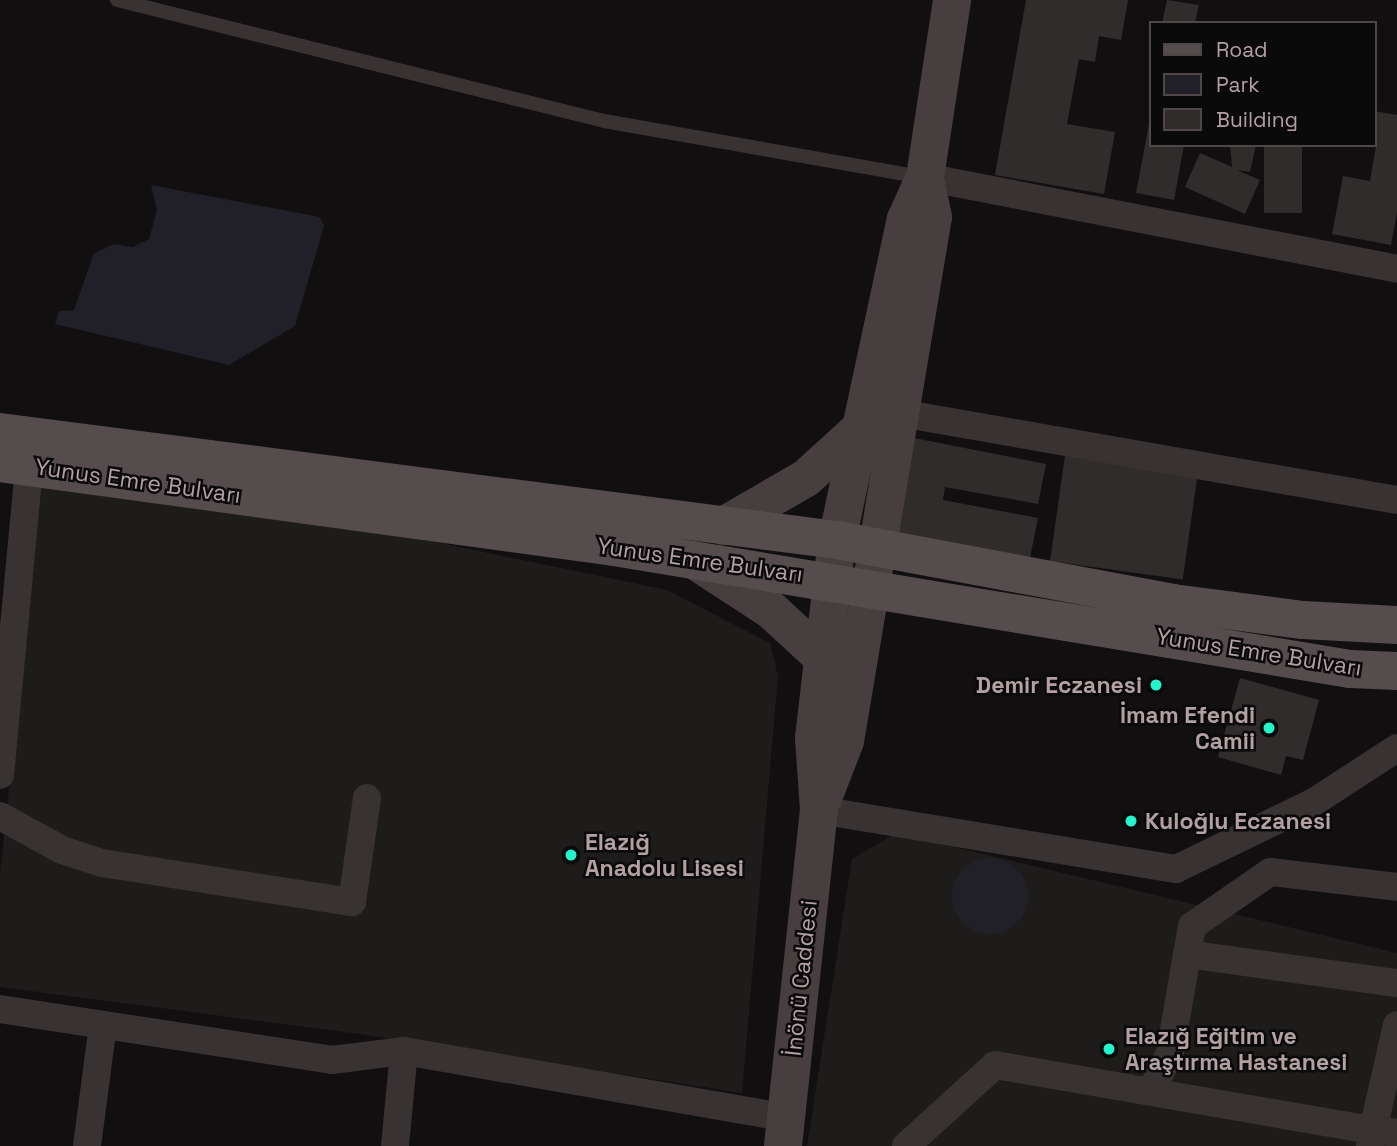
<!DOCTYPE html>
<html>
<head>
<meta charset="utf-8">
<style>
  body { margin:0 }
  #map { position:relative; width:1397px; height:1146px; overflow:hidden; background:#110f0f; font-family:"Space Grotesk",sans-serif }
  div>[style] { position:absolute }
  .built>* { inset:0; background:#1e1c1b }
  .green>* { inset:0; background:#212028 }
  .round { border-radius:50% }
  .building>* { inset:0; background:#302c2c; transform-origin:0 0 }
  .service>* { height:14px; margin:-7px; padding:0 7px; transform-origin:7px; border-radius:7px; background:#383232 }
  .minor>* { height:28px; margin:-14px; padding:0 14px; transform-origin:14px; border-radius:14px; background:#383232 }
  .secondary>* { height:38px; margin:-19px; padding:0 19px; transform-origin:19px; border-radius:19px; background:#463e3f }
  .primary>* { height:38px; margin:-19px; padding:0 19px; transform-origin:19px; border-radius:19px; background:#554c4d }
  .dots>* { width:19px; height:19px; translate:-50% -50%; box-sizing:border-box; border:4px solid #0b0a0a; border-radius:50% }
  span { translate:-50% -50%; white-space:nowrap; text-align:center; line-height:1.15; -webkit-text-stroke:5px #0b0a0a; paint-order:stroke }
  .street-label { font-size:23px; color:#b2a0a3 }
  .poi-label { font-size:23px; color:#b2a0a3; font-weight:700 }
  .right { translate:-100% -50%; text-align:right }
  .left { translate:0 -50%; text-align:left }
  .legend { position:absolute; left:1149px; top:21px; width:228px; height:126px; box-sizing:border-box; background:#0b0a0a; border:2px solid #4e4647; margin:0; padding:9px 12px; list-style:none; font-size:21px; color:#b2a0a3 }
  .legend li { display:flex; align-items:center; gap:14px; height:35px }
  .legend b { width:35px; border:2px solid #4e4647 }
</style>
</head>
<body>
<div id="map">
  <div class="built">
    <i style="clip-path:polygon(41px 486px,416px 538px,667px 590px,770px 643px,778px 676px,742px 1093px,360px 1034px,0 987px,0 874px)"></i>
    <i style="clip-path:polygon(896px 833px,1397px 953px,1397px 1146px,807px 1146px,852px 859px)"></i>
  </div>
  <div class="green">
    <i style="clip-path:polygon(151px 185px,320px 217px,324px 226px,295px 326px,229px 365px,55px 324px,59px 311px,74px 310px,94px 253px,114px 244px,133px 247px,149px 239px,157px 210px)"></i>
    <i class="round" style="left:952px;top:858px;width:76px;height:76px"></i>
  </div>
  <div class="building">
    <i style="clip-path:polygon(1026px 0,1128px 0,1121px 40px,1099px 36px,1095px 62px,1079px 59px,1067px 124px,1115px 132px,1104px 194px,995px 175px)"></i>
    <i style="clip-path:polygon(1167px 0,1199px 5px,1195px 23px,1162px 23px)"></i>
    <i style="clip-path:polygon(1374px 111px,1397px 115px,1397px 212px,1391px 245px,1332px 234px,1343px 176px,1370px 181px,1377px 141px)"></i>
    <i style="clip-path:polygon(1149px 124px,1150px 145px,1184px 145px,1174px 200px,1136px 193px)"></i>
    <i style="clip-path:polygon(1230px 145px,1256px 145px,1250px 172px,1237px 170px,1260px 180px,1245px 214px,1185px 187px,1200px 153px,1232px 167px)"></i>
    <i style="left:1264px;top:145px;width:38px;height:68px"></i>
    <i style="clip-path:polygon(904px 436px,1046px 464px,1038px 504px,945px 487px,943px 500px,1038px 518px,1030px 558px,886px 531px)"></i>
    <i style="left:1065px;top:455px;width:134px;height:107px;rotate:8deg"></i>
    <i style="clip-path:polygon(1240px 678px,1319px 700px,1303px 760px,1286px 756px,1281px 775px,1218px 757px)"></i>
  </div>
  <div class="service">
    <i style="left:117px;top:0;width:502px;rotate:13.95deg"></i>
    <i style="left:604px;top:121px;width:323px;rotate:10deg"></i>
  </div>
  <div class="minor">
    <i style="left:925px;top:177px;width:481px;rotate:11deg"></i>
    <i style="left:900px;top:413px;width:505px;rotate:9.93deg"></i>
    <i style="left:0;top:775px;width:310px;rotate:-84.6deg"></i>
    <i style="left:819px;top:810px;width:362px;rotate:9.4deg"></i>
    <i style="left:1176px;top:869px;width:153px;rotate:-25.9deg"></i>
    <i style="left:1314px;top:802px;width:99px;rotate:-33deg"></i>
    <i style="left:0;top:816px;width:71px;rotate:28.7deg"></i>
    <i style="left:62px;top:850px;width:42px;rotate:18deg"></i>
    <i style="left:102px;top:863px;width:253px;rotate:8.9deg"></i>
    <i style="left:352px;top:902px;width:105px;rotate:-81.8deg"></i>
    <i style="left:1187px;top:954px;width:212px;rotate:7.9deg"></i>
    <i style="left:0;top:1009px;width:336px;rotate:8.7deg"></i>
    <i style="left:332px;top:1060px;width:73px;rotate:-7.1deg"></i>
    <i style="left:404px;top:1051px;width:389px;rotate:9.9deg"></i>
    <i style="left:1397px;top:1025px;width:108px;rotate:102.9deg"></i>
    <i style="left:1373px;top:1130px;width:24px;rotate:7deg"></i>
    <i style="left:1151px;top:1091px;width:42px;rotate:-63.4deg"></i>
    <i style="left:1170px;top:1053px;width:129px;rotate:-80.2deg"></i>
    <i style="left:1192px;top:926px;width:95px;rotate:-34.7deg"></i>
    <i style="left:1270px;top:872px;width:128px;rotate:6.7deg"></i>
    <i style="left:87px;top:1146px;width:122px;rotate:-82.5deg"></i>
    <i style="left:395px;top:1146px;width:95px;rotate:-84.6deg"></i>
    <i style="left:906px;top:1146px;width:120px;rotate:-42.3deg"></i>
    <i style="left:995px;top:1065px;width:384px;rotate:9.8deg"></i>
    <i style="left:1373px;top:1130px;width:16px;rotate:101deg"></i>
  </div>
  <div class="secondary">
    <i style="left:723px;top:526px;width:96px;rotate:-30deg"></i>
    <i style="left:806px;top:478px;width:74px;rotate:-42.3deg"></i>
    <i style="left:696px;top:561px;width:90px;rotate:33.2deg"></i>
    <i style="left:771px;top:610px;width:71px;rotate:42.7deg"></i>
    <i style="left:823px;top:798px;width:61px;rotate:-68.9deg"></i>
    <i style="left:845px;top:741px;width:531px;rotate:-80.47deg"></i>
    <i style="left:933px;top:217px;width:34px;rotate:-102deg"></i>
    <i style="left:783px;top:1146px;width:338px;rotate:-83.9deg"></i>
    <i style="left:819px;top:810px;width:72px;rotate:-94deg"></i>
    <i style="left:814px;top:738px;width:199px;rotate:-83.4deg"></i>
    <i style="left:837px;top:540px;width:328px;rotate:-77.9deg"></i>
    <i style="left:906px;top:219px;width:46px;rotate:-65.7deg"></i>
    <i style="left:925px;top:177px;width:179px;rotate:-81.3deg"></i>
  </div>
  <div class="primary">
    <i style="left:0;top:432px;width:844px;rotate:7.35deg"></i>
    <i style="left:837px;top:540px;width:342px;rotate:10.6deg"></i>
    <i style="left:1173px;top:603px;width:131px;rotate:7.5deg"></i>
    <i style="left:1303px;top:620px;width:94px;rotate:3deg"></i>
    <i style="left:0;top:463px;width:620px;rotate:7.79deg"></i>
    <i style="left:614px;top:547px;width:746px;rotate:9.41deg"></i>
    <i style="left:1350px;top:669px;width:47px;rotate:2.4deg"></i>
  </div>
  <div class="dots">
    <i style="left:1156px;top:685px;background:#24f4cd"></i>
    <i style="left:1269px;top:728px;background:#24f4cd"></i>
    <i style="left:1131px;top:821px;background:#24f4cd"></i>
    <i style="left:571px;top:855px;background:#24f4cd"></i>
    <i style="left:1109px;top:1049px;background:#24f4cd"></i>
  </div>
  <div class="street-label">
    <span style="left:138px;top:481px;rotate:8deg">Yunus Emre Bulvarı</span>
    <span style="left:700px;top:560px;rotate:8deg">Yunus Emre Bulvarı</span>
    <span style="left:1259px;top:652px;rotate:9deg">Yunus Emre Bulvarı</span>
    <span style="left:801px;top:978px;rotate:-84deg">İnönü Caddesi</span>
  </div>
  <div class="poi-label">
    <span class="right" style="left:1142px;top:685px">Demir Eczanesi</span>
    <span class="right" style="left:1255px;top:728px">İmam Efendi<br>Camii</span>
    <span class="left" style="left:1145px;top:821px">Kuloğlu Eczanesi</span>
    <span class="left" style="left:585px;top:855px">Elazığ<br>Anadolu Lisesi</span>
    <span class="left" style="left:1125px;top:1049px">Elazığ Eğitim ve<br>Araştırma Hastanesi</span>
  </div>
  <ul class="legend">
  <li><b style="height:9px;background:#554c4d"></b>Road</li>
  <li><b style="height:19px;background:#212028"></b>Park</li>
  <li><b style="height:19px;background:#302c2c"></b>Building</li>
  </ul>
</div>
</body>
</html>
